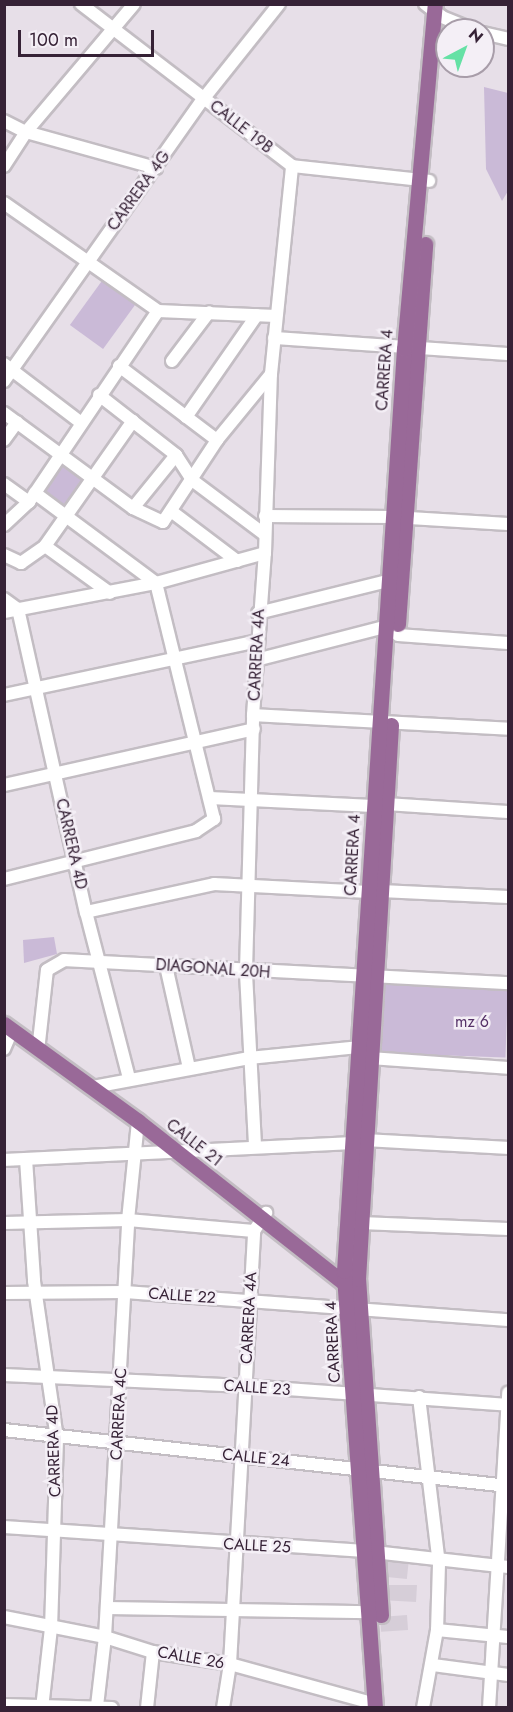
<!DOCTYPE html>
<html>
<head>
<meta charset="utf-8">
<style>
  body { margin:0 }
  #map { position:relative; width:513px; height:1712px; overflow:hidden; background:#e7dfe8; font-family:Jost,sans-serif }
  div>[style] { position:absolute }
  .built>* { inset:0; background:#d6ced8; transform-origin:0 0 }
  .green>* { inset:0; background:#cabad7; transform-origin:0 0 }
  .roads { filter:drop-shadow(2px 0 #c3bdc3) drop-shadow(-2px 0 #c3bdc3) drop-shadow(0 2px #c3bdc3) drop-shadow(0 -2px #c3bdc3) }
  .minor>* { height:12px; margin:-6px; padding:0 6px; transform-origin:6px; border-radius:6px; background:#fff }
  .major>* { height:15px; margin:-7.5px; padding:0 7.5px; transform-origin:7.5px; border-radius:7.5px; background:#996998 }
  span { translate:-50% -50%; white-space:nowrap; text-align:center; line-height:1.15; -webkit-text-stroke:5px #f4eff6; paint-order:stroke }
  .street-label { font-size:16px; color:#362236 }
  .park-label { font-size:16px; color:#563268 }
  .frame { position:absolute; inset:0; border:6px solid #362236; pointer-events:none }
  .north { position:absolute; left:435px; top:18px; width:60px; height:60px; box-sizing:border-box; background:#f4eff6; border:2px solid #a89da9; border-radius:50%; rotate:41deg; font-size:16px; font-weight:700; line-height:24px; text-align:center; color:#362236 }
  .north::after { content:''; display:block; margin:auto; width:21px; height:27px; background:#65e1a5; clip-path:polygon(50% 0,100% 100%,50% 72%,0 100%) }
  .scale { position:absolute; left:18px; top:30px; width:136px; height:27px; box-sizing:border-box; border:3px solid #362236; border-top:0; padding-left:8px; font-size:18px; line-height:21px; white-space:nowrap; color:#362236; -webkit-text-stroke:4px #f4eff6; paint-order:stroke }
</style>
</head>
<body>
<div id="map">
  <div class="built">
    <i style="left:379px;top:1557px;width:30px;height:19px;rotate:6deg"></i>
    <i style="clip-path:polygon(380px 1585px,417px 1585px,416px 1602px,380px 1600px)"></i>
    <i style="left:407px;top:1615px;width:15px;height:27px;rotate:86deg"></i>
  </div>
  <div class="green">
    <i style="clip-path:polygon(484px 87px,508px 93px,508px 191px,502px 201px,486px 169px)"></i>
    <i style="left:104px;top:278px;width:41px;height:58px;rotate:36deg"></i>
    <i style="left:62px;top:460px;width:32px;height:39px;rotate:35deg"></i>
    <i style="clip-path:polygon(54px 937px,57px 954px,24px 963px,23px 940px)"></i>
    <i style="left:381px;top:982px;width:127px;height:71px;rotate:2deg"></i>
  </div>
  <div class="roads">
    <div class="minor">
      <i style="left:81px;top:4px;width:266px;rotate:37.5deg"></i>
      <i style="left:292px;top:166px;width:138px;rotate:6.2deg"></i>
      <i style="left:425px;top:4px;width:21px;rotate:37deg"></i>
      <i style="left:442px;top:17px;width:35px;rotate:22deg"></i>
      <i style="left:483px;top:33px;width:26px;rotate:13deg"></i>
      <i style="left:4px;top:121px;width:25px;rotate:27deg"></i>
      <i style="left:26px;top:132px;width:135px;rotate:15.5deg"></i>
      <i style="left:4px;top:166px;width:40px;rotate:-57.1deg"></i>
      <i style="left:26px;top:132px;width:167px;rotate:-49.8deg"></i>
      <i style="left:4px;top:203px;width:188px;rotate:35deg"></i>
      <i style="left:158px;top:311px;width:118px;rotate:2.4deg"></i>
      <i style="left:274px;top:338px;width:235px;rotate:3.9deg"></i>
      <i style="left:172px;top:361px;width:61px;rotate:-52.9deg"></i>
      <i style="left:4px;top:364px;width:96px;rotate:37.3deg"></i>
      <i style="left:119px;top:366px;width:123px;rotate:37.1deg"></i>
      <i style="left:4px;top:381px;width:347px;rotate:-54.8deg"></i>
      <i style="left:204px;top:98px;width:120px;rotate:-51.4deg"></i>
      <i style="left:99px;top:395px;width:98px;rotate:37.9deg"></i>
      <i style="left:176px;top:455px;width:30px;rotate:57deg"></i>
      <i style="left:192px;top:480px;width:90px;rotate:36.9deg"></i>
      <i style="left:4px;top:413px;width:160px;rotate:36.4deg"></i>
      <i style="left:133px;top:508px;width:33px;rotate:25deg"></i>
      <i style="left:163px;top:522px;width:98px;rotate:-56.6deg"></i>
      <i style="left:217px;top:440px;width:85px;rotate:-50.7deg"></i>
      <i style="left:186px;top:417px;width:124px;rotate:-55.2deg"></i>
      <i style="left:4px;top:440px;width:22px;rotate:-54deg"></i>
      <i style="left:4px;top:484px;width:31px;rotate:36deg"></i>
      <i style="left:133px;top:508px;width:68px;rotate:-50.9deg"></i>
      <i style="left:171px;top:511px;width:83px;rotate:37.1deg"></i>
      <i style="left:265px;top:516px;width:128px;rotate:0.4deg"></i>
      <i style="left:393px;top:517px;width:115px;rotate:3.5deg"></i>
      <i style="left:4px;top:525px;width:34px;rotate:-43deg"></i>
      <i style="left:29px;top:502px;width:230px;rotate:-56deg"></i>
      <i style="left:45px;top:546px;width:80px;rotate:35.9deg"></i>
      <i style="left:4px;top:555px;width:19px;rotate:25deg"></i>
      <i style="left:21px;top:563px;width:29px;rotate:-35deg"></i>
      <i style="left:45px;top:546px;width:153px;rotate:-54.9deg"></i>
      <i style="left:4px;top:599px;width:17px;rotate:36deg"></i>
      <i style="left:18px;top:609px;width:311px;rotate:77.4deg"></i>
      <i style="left:86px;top:912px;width:171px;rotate:75.5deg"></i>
      <i style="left:4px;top:612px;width:155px;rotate:-10.8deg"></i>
      <i style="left:156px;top:583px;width:113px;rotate:-15.4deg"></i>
      <i style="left:258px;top:613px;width:137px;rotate:-13.9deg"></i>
      <i style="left:398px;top:635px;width:110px;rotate:4.2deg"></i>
      <i style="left:256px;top:660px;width:136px;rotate:-14.4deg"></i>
      <i style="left:4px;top:695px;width:259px;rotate:-12deg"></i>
      <i style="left:253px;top:715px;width:255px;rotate:3.1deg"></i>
      <i style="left:4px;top:785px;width:256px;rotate:-12.6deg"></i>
      <i style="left:210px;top:798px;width:163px;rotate:2.8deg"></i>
      <i style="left:386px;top:804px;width:122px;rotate:3.8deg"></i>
      <i style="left:4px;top:879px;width:198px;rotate:-14deg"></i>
      <i style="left:196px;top:831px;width:22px;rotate:-34deg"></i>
      <i style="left:214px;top:819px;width:243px;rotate:-103.8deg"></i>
      <i style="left:156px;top:583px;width:151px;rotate:-143.4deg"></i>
      <i style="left:381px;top:891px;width:127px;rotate:2.7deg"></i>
      <i style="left:86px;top:912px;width:131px;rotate:-12.3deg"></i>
      <i style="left:214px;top:884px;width:155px;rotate:3deg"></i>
      <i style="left:166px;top:966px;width:105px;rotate:77.3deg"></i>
      <i style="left:39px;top:1042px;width:72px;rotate:-83.7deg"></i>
      <i style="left:47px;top:970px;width:20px;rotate:-30deg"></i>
      <i style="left:64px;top:960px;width:445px;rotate:3deg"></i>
      <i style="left:4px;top:1049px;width:21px;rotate:-67deg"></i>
      <i style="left:370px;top:1058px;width:138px;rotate:4.1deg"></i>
      <i style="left:93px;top:1087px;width:159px;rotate:-10.5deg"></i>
      <i style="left:249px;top:1058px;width:112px;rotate:-5.7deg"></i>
      <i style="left:366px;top:1140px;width:142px;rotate:3.2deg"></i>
      <i style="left:255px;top:1145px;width:174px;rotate:-93deg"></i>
      <i style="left:246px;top:971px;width:256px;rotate:-88.4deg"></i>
      <i style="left:253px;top:715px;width:162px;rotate:-85.8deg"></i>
      <i style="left:265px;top:553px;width:179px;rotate:-88.1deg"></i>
      <i style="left:271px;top:374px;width:209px;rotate:-84.2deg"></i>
      <i style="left:26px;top:1159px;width:122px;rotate:86.2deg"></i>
      <i style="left:34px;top:1281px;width:159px;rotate:81.7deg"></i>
      <i style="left:57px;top:1438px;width:190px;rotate:91.8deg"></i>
      <i style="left:51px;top:1628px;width:81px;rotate:96.4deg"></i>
      <i style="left:4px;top:1160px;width:349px;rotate:-2.8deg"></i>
      <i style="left:4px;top:1223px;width:124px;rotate:-1.4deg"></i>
      <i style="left:128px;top:1220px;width:126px;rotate:5deg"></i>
      <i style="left:361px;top:1223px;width:147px;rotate:2.3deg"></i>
      <i style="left:4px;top:1293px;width:121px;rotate:-0.5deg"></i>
      <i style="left:125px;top:1292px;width:384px;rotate:4.2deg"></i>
      <i style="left:4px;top:1375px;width:241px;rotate:2.6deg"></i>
      <i style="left:245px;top:1386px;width:264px;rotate:4.1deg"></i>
      <i style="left:419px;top:1397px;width:168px;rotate:83.2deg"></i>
      <i style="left:439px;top:1564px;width:66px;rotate:91.7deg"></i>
      <i style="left:437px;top:1630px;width:79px;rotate:100.2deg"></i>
      <i style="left:4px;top:1430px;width:507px;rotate:6.34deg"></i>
      <i style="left:4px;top:1527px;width:362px;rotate:3.8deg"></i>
      <i style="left:365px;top:1551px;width:144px;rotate:6.4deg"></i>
      <i style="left:107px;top:1608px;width:264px;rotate:0.9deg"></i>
      <i style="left:4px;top:1617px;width:103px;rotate:11.2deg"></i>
      <i style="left:105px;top:1637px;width:50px;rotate:17.4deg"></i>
      <i style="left:153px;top:1652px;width:78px;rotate:8.9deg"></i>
      <i style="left:230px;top:1664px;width:150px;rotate:15.4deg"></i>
      <i style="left:437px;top:1630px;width:71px;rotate:5.6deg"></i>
      <i style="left:433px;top:1665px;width:76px;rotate:7.6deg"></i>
      <i style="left:4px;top:1705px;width:108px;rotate:1.6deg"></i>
      <i style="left:97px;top:1706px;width:69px;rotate:-83.4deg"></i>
      <i style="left:105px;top:1637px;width:418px;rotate:-86.8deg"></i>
      <i style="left:128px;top:1220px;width:100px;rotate:-84.2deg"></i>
      <i style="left:147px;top:1708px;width:56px;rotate:-83.9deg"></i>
      <i style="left:223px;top:1708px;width:45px;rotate:-81deg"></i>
      <i style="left:230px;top:1664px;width:434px;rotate:-86.8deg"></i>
      <i style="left:254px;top:1231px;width:22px;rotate:-56deg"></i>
      <i style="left:489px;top:1708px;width:316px;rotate:-86.5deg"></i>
    </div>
    <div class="major">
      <i style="left:398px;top:624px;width:381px;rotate:-85.9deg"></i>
      <i style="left:4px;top:1024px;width:165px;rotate:35.9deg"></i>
      <i style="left:138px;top:1121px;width:270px;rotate:38.2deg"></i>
      <i style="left:381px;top:1615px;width:337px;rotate:-93.9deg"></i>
      <i style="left:358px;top:1279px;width:555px;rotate:-86.59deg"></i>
      <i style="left:375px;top:1708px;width:438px;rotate:-94.1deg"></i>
      <i style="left:344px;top:1271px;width:924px;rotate:-86.28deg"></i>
      <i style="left:404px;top:349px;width:346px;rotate:-84.9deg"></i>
    </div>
  </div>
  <div class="street-label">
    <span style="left:241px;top:127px;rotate:38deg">CALLE 19B</span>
    <span style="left:139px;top:191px;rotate:-54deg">CARRERA 4G</span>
    <span style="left:385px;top:370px;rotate:-86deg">CARRERA 4</span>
    <span style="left:257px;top:655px;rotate:-87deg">CARRERA 4A</span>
    <span style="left:71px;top:844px;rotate:77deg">CARRERA 4D</span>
    <span style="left:353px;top:855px;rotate:-87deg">CARRERA 4</span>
    <span style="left:213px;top:969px;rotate:4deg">DIAGONAL 20H</span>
    <span style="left:194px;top:1143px;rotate:38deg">CALLE 21</span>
    <span style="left:182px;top:1296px;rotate:4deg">CALLE 22</span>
    <span style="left:249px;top:1318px;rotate:-87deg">CARRERA 4A</span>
    <span style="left:333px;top:1342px;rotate:-93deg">CARRERA 4</span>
    <span style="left:257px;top:1388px;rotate:4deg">CALLE 23</span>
    <span style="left:119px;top:1414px;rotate:-87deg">CARRERA 4C</span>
    <span style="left:54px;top:1451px;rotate:-92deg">CARRERA 4D</span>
    <span style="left:256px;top:1458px;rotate:6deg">CALLE 24</span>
    <span style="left:257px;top:1546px;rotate:3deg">CALLE 25</span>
    <span style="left:191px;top:1658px;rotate:10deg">CALLE 26</span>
  </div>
  <div class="park-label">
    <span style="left:472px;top:1022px">mz 6</span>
  </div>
  <div class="frame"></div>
  <div class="north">N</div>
  <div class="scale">100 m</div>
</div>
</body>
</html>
